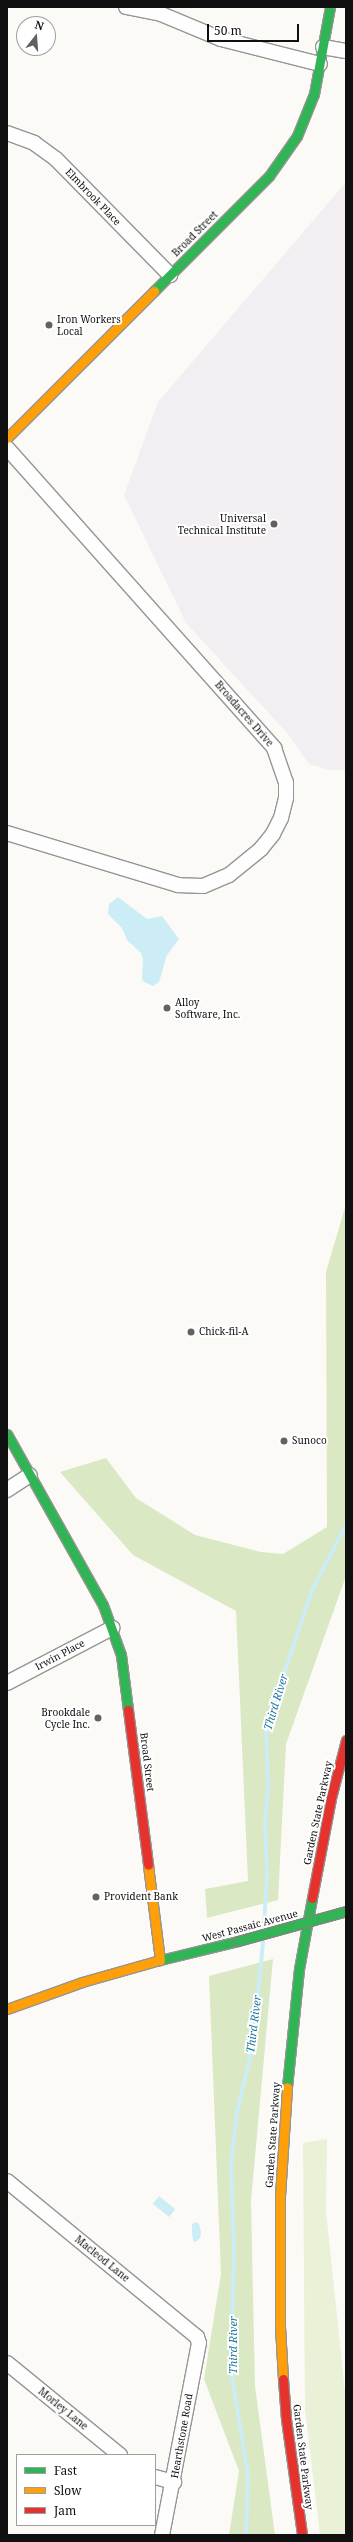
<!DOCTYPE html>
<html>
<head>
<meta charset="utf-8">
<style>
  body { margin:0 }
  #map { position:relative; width:353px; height:2542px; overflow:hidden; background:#fcfaf6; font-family:"Noto Serif",serif }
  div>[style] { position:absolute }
  .industrial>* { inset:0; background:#f3eef2 }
  .green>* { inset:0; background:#e9f1d6 }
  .forest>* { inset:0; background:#dbe8c4 }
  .water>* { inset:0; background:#ccedf6; transform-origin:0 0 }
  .stream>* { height:3.5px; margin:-1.75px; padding:0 1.75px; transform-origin:1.75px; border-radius:1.75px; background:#ccedf6 }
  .roads { filter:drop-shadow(1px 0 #969594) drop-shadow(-1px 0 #969594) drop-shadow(0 1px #969594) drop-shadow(0 -1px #969594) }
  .street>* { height:14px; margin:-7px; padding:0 7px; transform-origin:7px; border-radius:7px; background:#fffefe }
  .fast>* { height:9px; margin:-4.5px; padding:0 4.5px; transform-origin:4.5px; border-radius:4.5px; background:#30b455 }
  .slow>* { height:9px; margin:-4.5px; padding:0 4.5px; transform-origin:4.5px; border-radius:4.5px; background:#ff9f0a }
  .jam>* { height:9px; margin:-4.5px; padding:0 4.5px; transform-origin:4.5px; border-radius:4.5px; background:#e5322d }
  .bridges { filter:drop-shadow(1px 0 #848381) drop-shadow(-1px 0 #848381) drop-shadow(0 1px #848381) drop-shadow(0 -1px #848381) }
  .fast-bridge>* { height:9px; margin:-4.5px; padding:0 4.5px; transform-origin:4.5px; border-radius:4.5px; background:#30b455 }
  .dots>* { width:11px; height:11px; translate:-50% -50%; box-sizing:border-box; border:2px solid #fff; border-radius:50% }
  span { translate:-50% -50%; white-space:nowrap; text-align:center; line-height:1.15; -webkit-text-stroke:4px #fff; paint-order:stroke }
  .street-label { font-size:10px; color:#101010 }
  .poi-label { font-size:10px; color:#101010 }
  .left { translate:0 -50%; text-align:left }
  .right { translate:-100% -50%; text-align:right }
  .water-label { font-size:11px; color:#1978a2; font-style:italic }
  .frame { position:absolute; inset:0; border:8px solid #101010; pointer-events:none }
  .legend { position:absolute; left:16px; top:2454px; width:140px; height:72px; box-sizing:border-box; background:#fff; border:1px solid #9f9f9f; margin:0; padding:5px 7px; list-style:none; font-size:12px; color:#101010 }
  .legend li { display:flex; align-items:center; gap:8px; height:20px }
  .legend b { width:20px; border:1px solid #9f9f9f }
  .north { position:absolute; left:16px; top:16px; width:40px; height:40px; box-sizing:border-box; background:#fff; border:1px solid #9f9f9f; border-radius:50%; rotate:17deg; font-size:11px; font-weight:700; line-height:16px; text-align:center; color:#101010 }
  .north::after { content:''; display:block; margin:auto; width:14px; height:18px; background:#636260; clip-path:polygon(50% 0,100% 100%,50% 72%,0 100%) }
  .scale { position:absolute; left:207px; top:24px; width:92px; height:18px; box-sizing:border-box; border:2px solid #101010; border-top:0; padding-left:5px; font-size:12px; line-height:14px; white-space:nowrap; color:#101010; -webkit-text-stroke:3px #fff; paint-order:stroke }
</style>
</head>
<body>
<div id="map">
  <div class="industrial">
    <i style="clip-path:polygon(346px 182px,346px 770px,330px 770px,309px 764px,288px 734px,186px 623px,124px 495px,158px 402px)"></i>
  </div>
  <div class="green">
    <i style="clip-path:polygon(327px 2139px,326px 2211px,346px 2402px,346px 2535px,320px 2535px,305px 2409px,303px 2143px)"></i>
  </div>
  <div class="forest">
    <i style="clip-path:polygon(346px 1204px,346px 1576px,286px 1744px,278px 1900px,207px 1918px,205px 1889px,248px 1881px,236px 1611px,133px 1555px,60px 1472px,106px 1458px,136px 1498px,195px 1535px,261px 1552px,283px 1554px,327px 1527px,326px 1272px)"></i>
    <i style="clip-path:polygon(273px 1959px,251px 2201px,255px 2386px,275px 2535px,229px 2535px,239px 2471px,204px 2379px,221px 2274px,209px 1976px)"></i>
  </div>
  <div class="water">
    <i style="clip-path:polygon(118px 897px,147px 919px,162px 916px,179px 939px,167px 955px,159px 982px,153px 986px,144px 982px,142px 979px,143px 959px,141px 953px,127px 940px,122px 928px,108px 914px,109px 904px)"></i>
    <i style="left:159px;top:2196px;width:21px;height:10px;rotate:39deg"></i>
    <i style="clip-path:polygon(196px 2222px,199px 2224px,201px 2232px,200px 2238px,196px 2242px,193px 2241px,192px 2232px,192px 2224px)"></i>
  </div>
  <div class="stream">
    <i style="left:264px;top:1926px;width:52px;rotate:-86.7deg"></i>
    <i style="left:267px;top:1874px;width:51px;rotate:-92.2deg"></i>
    <i style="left:265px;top:1823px;width:38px;rotate:-85deg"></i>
    <i style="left:268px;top:1785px;width:57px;rotate:-92deg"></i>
    <i style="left:266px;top:1728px;width:142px;rotate:-71.6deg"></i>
    <i style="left:311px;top:1593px;width:76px;rotate:-62.8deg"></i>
    <i style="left:246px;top:2535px;width:59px;rotate:-88.1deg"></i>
    <i style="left:248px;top:2476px;width:106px;rotate:-99.2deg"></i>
    <i style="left:231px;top:2371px;width:119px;rotate:-88.6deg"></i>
    <i style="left:234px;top:2252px;width:87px;rotate:-92deg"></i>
    <i style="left:231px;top:2165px;width:53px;rotate:-83.5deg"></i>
    <i style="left:237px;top:2112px;width:68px;rotate:-76.4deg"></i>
    <i style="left:253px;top:2046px;width:104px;rotate:-84.5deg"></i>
  </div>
  <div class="roads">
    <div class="street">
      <i style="left:126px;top:7px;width:36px;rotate:11deg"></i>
      <i style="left:161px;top:14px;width:65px;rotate:22.6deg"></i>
      <i style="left:221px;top:39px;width:102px;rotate:14.2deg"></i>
      <i style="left:323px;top:47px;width:23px;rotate:10deg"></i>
      <i style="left:7px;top:133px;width:29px;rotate:20deg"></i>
      <i style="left:34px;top:143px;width:27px;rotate:36deg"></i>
      <i style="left:56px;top:159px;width:163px;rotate:45.5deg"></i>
      <i style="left:7px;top:448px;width:402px;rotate:48.3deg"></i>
      <i style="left:274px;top:748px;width:36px;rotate:71deg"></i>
      <i style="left:286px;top:782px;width:16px;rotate:90deg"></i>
      <i style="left:286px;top:798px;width:21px;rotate:104deg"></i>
      <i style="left:281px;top:818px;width:18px;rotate:117deg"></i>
      <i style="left:273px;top:834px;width:19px;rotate:129deg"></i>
      <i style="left:261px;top:849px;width:41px;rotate:140.9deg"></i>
      <i style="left:229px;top:875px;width:28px;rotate:157deg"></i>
      <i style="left:203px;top:886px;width:25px;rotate:-178deg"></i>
      <i style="left:178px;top:885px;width:179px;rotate:-163.1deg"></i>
      <i style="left:7px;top:1490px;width:27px;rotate:-33deg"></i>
      <i style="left:7px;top:1683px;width:119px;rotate:-27.6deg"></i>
      <i style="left:7px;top:2181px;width:246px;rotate:39.4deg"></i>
      <i style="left:197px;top:2337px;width:6px;rotate:72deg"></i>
      <i style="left:199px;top:2343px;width:196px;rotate:100.9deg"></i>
      <i style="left:7px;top:2363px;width:146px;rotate:39.2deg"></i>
      <i style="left:155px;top:2477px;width:20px;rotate:15deg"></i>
    </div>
    <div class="fast">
      <i style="left:154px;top:291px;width:163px;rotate:-45deg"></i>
      <i style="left:269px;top:176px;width:49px;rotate:-55deg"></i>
      <i style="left:297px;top:136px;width:45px;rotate:-68deg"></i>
      <i style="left:314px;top:94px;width:88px;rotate:-79.6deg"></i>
      <i style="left:7px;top:1434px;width:196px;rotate:60.7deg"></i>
      <i style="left:103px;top:1605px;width:53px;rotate:70.2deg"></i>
      <i style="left:121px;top:1655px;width:55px;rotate:82.7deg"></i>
      <i style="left:156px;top:1961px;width:84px;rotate:-13.7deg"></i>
      <i style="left:287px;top:2087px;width:119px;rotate:-84.2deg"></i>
      <i style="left:299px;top:1969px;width:72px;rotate:-79.6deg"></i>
    </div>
    <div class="slow">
      <i style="left:7px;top:438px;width:208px;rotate:-45deg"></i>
      <i style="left:148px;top:1865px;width:96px;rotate:82.8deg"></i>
      <i style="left:7px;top:2009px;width:80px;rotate:-19.8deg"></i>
      <i style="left:82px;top:1982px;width:77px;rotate:-15.8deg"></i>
      <i style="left:283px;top:2379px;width:52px;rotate:-93.3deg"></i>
      <i style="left:280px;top:2327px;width:131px;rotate:-90deg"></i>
      <i style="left:280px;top:2196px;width:109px;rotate:-86.3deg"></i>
    </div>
    <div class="jam">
      <i style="left:128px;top:1710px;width:156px;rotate:82.6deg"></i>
      <i style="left:312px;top:1898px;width:102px;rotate:-79.2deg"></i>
      <i style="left:331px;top:1798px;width:60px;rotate:-75.5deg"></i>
      <i style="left:283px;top:2379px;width:40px;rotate:85.7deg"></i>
      <i style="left:286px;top:2419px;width:117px;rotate:82.1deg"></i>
    </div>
  </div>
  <div class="bridges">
    <div class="fast-bridge">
      <i style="left:238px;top:1941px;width:112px;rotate:-15.5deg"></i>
    </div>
  </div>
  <div class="dots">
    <i style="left:49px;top:325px;background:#636260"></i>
    <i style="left:274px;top:524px;background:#636260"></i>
    <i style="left:167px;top:1008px;background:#636260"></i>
    <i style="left:191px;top:1332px;background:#636260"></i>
    <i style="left:284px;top:1441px;background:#636260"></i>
    <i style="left:98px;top:1718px;background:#636260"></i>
    <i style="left:96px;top:1897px;background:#636260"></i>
  </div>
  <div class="street-label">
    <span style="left:93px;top:197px;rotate:46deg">Elmbrook Place</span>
    <span style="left:195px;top:234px;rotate:-45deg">Broad Street</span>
    <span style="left:244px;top:714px;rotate:49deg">Broadacres Drive</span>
    <span style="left:60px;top:1655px;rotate:-28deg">Irwin Place</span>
    <span style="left:147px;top:1762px;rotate:83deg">Broad Street</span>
    <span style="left:318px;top:1813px;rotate:-78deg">Garden State Parkway</span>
    <span style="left:250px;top:1926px;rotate:-15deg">West Passaic Avenue</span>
    <span style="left:273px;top:2135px;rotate:-86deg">Garden State Parkway</span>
    <span style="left:102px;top:2259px;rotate:39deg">Macleod Lane</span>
    <span style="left:63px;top:2409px;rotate:39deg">Morley Lane</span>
    <span style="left:182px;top:2436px;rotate:-80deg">Hearthstone Road</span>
    <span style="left:303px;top:2457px;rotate:83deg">Garden State Parkway</span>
  </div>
  <div class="poi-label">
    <span class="left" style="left:57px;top:325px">Iron Workers<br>Local</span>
    <span class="right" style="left:266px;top:524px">Universal<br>Technical Institute</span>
    <span class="left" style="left:175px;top:1008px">Alloy<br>Software, Inc.</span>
    <span class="left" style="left:199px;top:1332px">Chick-fil-A</span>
    <span class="left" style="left:292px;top:1441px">Sunoco</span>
    <span class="right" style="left:90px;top:1718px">Brookdale<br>Cycle Inc.</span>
    <span class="left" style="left:104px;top:1897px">Provident Bank</span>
  </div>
  <div class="water-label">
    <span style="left:276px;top:1702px;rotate:-73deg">Third River</span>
    <span style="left:254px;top:2024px;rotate:-83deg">Third River</span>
    <span style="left:233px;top:2345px;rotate:-90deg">Third River</span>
  </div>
  <div class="frame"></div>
  <ul class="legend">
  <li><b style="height:5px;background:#30b455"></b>Fast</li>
  <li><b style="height:5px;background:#ff9f0a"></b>Slow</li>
  <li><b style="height:5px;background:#e5322d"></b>Jam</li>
  </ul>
  <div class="north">N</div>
  <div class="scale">50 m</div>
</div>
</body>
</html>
